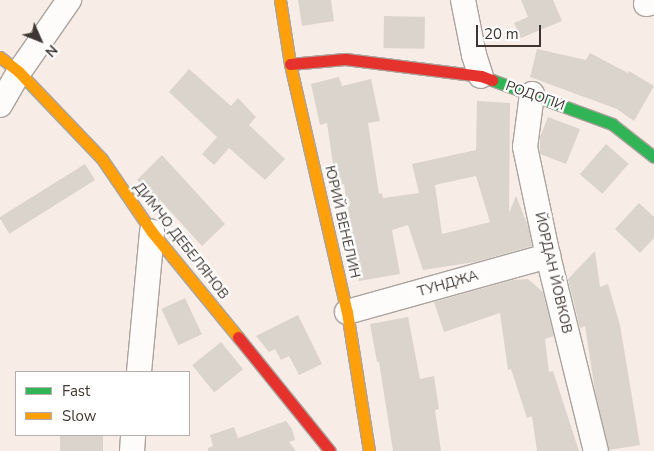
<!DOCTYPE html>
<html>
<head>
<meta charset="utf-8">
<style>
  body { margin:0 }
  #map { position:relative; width:654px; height:451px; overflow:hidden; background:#f7ece6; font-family:"Nunito Sans",sans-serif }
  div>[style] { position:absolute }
  .building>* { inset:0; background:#dbd4cd; transform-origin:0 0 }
  .roads { filter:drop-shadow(1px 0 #aba39e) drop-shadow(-1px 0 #aba39e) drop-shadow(0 1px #aba39e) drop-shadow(0 -1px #aba39e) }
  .street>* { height:24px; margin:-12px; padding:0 12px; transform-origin:12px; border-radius:12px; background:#fefcfb }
  .fast>* { height:11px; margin:-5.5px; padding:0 5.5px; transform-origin:5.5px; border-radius:5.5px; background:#30b455 }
  .slow>* { height:11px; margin:-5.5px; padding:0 5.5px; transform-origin:5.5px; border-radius:5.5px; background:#ff9f0a }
  .jam>* { height:11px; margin:-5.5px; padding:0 5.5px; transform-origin:5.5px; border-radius:5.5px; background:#e5322d }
  span { translate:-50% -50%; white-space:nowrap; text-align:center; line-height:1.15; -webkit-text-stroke:4.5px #fff; paint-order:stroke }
  .street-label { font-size:14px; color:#3f3631 }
  .legend { position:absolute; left:15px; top:371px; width:175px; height:65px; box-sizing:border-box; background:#fff; border:1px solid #b2afad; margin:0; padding:6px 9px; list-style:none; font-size:15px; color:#3f3631 }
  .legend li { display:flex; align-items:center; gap:10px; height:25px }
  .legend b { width:25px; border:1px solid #b2afad }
  .north { position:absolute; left:15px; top:15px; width:50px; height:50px; -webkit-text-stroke:4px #fff; paint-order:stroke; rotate:134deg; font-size:14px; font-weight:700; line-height:20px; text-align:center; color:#3f3631 }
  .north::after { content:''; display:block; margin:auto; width:18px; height:22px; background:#3f3631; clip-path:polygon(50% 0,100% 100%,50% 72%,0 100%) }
  .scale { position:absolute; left:476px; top:25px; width:65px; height:22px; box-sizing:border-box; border:2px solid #3f3631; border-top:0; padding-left:6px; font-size:15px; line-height:18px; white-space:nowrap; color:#3f3631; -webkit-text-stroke:4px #fff; paint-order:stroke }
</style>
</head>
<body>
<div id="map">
  <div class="building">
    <i style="clip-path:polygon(298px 0,331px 0,334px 21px,302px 26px)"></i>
    <i style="clip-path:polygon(521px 0,553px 0,562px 21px,521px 38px,514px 23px,528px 17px)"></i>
    <i style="left:384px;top:16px;width:41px;height:32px;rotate:1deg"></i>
    <i style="clip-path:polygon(537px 49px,586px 60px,590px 53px,628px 73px,629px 71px,654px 86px,634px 121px,617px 109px,530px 77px)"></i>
    <i style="clip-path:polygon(189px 69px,231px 106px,238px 98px,256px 117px,249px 125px,285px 159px,265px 180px,229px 148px,214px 165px,202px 154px,217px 137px,169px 92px)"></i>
    <i style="clip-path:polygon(evenodd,339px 77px,342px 86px,371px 79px,380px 121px,368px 123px,379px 194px,382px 193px,383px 198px,419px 193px,412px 164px,476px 150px,477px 101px,510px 103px,509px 213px,516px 196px,528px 226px,532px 246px,475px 262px,423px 270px,408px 225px,392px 230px,400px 274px,359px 281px,344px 184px,336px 185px,327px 123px,320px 125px,311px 84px,339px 77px,476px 176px,490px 222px,442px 234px,435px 185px,476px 176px)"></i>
    <i style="clip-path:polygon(548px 117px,580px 129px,566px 164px,540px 154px,540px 137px)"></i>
    <i style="left:606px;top:144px;width:30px;height:40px;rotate:41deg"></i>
    <i style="clip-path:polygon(162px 155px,225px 224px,202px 246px,160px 200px,158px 202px,137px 180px)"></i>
    <i style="left:85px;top:164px;width:19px;height:101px;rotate:58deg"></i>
    <i style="clip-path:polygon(639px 203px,654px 217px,654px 238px,640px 253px,615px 229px)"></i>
    <i style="clip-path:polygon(595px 251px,600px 287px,608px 284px,620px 325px,640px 445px,609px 450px,595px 391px,585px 326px,580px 328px,568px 279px)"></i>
    <i style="clip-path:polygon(528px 279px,543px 292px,554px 336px,545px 339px,549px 372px,553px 371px,579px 451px,537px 451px,532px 416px,527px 418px,511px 369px,508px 370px,500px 313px,444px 332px,434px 302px,513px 280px)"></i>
    <i style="left:185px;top:298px;width:40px;height:26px;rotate:65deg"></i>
    <i style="clip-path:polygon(298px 315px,322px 364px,299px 375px,289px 356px,281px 360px,275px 349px,269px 352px,256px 336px)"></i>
    <i style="clip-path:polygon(408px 317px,420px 379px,434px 376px,439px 409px,435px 410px,441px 451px,393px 451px,379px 362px,377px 362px,370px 324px)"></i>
    <i style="left:221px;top:342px;width:35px;height:37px;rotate:51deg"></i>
    <i style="clip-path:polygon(286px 421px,292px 429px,295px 440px,289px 442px,296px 451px,208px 451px,208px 448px,213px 446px,210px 435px,234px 427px,238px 438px)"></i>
    <i style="left:60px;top:435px;width:43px;height:16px"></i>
  </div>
  <div class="roads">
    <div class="street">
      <i style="left:463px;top:0;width:56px;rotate:78.7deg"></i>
      <i style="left:474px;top:55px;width:22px;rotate:72deg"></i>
      <i style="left:646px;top:4px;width:8px;rotate:-14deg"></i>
      <i style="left:532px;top:94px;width:53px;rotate:97.5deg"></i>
      <i style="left:525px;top:147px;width:111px;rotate:78.1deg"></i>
      <i style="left:548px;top:256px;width:201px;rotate:76.2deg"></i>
      <i style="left:0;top:105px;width:38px;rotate:-60deg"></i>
      <i style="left:19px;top:72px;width:88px;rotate:-55.2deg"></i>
      <i style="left:347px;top:312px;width:209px;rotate:-15.6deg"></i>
      <i style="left:139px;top:372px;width:141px;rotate:-84.7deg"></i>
      <i style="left:132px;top:451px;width:16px;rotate:-86deg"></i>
    </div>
    <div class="fast">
      <i style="left:492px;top:80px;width:128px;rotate:20.1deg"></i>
      <i style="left:612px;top:124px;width:53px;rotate:38.2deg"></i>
    </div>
    <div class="slow">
      <i style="left:280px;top:0;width:65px;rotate:81.1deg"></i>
      <i style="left:290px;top:64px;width:254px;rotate:77.1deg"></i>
      <i style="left:347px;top:312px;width:141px;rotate:81deg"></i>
      <i style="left:0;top:57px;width:24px;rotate:38deg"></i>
      <i style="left:19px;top:72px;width:120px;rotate:46.3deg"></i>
      <i style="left:102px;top:159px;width:88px;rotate:55.6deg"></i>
      <i style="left:152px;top:232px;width:136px;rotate:50.7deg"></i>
    </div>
    <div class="jam">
      <i style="left:290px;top:64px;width:55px;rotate:-5.2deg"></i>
      <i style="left:345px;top:59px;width:137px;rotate:7.1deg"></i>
      <i style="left:481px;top:76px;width:12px;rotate:20deg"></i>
      <i style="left:238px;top:337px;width:146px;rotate:51.1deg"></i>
    </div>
  </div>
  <div class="street-label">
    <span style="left:535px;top:96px;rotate:20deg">РОДОПИ</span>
    <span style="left:342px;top:222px;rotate:77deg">ЮРИЙ ВЕНЕЛИН</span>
    <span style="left:181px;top:241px;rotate:52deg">ДИМЧО ДЕБЕЛЯНОВ</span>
    <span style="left:553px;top:273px;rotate:77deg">ЙОРДАН ЙОВКОВ</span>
    <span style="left:448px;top:284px;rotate:-16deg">ТУНДЖА</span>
  </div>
  <ul class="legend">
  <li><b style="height:6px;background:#30b455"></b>Fast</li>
  <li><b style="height:6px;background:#ff9f0a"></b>Slow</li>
  </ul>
  <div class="north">N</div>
  <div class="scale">20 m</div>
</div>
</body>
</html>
